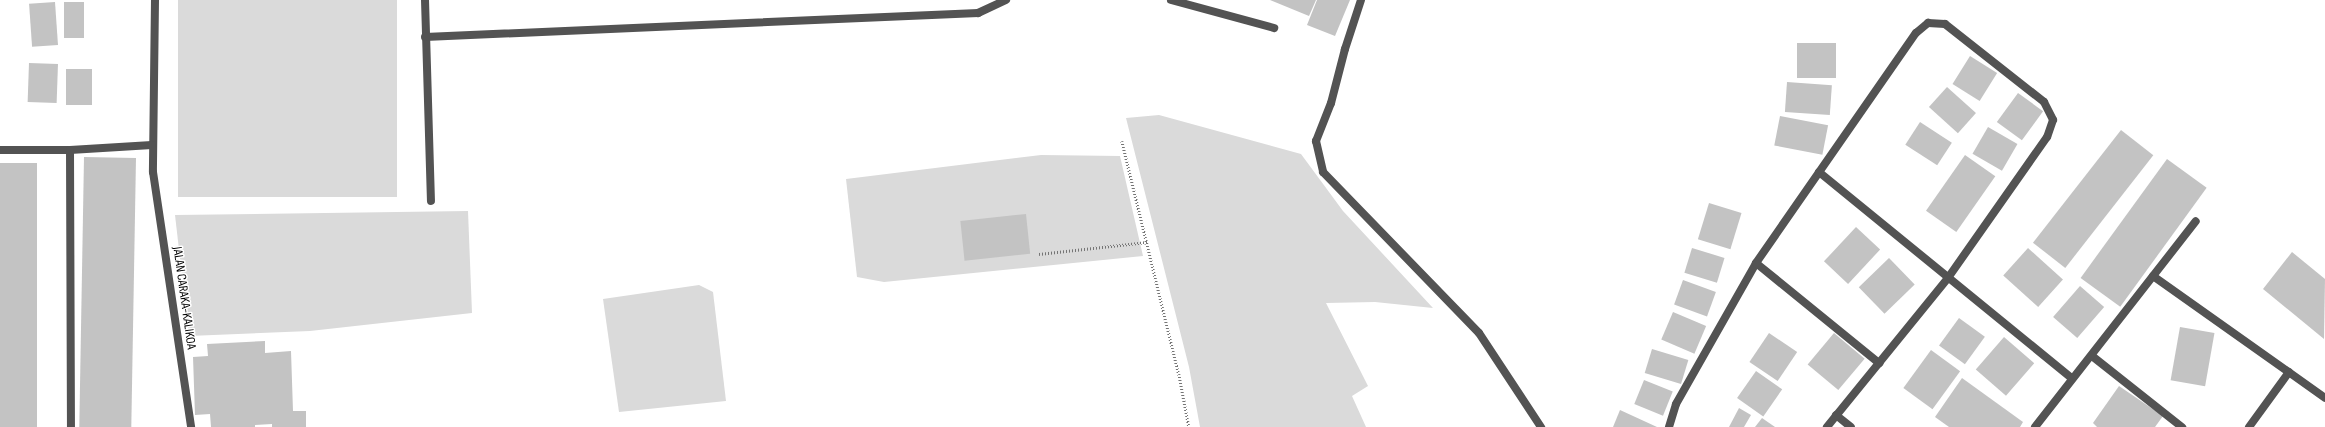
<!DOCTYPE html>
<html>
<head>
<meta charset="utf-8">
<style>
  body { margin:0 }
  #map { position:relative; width:2325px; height:427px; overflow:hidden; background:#fff; font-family:"Sofia Sans Condensed",sans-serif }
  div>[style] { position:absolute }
  .green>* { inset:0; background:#dadada; transform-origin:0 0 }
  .building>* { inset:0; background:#c3c3c3; transform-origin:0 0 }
  .path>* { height:2.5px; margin-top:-1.25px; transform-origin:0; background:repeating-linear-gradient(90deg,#757575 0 1px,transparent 0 3px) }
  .street>* { height:8px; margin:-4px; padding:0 4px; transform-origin:4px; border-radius:4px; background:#535353 }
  span { translate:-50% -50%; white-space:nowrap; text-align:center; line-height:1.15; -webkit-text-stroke:3px #fff; paint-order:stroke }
  .street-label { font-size:13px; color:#000 }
</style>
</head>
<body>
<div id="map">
  <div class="green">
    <i style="left:178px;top:0;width:219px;height:197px"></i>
    <i style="clip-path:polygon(1159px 115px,1301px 154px,1343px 211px,1433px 308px,1375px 302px,1326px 303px,1368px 386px,1352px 396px,1366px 427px,1200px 427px,1189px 367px,1126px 118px)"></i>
    <i style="clip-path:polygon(1041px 155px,1120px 156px,1143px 256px,884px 282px,857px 277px,846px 179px)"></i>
    <i style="clip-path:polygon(468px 211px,472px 313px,310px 331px,189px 336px,175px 215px)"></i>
    <i style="clip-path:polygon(699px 285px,713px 292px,726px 401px,619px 412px,603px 299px)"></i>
  </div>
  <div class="building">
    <i style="clip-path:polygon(1270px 0,1316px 0,1309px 16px)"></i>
    <i style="clip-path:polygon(1317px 0,1350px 0,1335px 36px,1307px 25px)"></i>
    <i style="left:55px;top:2px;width:43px;height:26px;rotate:86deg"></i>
    <i style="left:64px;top:2px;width:20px;height:36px"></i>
    <i style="left:1836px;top:43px;width:35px;height:39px;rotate:90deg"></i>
    <i style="left:1970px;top:56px;width:32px;height:33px;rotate:32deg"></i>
    <i style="left:29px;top:63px;width:29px;height:39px;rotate:2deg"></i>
    <i style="left:66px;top:69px;width:26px;height:36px"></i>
    <i style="left:1787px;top:82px;width:45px;height:30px;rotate:4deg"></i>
    <i style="left:1947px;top:87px;width:39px;height:27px;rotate:42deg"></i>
    <i style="left:2018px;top:93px;width:31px;height:36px;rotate:36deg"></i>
    <i style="left:1780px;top:116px;width:49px;height:30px;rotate:11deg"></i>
    <i style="left:1920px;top:122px;width:38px;height:27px;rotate:33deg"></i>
    <i style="left:1988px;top:127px;width:34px;height:31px;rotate:30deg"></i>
    <i style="left:2121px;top:130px;width:41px;height:143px;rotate:38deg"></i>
    <i style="left:1965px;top:155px;width:37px;height:68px;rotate:35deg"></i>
    <i style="left:84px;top:157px;width:52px;height:270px;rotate:1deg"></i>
    <i style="left:2167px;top:159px;width:49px;height:147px;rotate:36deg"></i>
    <i style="left:0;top:163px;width:37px;height:264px"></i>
    <i style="left:1709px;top:203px;width:34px;height:38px;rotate:17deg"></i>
    <i style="left:1026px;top:214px;width:40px;height:66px;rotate:84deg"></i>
    <i style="left:1856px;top:227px;width:33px;height:47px;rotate:43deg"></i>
    <i style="left:1692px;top:248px;width:34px;height:26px;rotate:17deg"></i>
    <i style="left:2028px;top:248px;width:47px;height:37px;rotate:42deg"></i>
    <i style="clip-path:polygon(2292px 252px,2325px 279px,2324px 339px,2263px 289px)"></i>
    <i style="left:1889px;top:258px;width:37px;height:42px;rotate:46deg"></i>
    <i style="left:1683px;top:280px;width:35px;height:26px;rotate:20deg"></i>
    <i style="left:2080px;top:286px;width:32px;height:41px;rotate:41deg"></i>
    <i style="left:1673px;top:312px;width:36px;height:30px;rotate:23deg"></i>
    <i style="left:1959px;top:318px;width:32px;height:34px;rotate:36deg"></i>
    <i style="left:2180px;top:327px;width:35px;height:54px;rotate:10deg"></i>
    <i style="left:1769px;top:333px;width:34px;height:35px;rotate:34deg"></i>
    <i style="left:1834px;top:333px;width:40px;height:41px;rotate:40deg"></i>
    <i style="left:2004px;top:337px;width:40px;height:43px;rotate:41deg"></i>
    <i style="clip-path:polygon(265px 341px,265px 353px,291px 351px,293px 411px,306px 411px,306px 427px,272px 427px,272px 424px,255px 425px,255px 427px,211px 427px,210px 414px,195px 415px,193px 357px,208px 356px,207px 344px)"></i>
    <i style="left:1652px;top:349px;width:38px;height:25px;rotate:17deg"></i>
    <i style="left:1931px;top:350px;width:36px;height:47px;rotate:36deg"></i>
    <i style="left:1756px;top:371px;width:32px;height:33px;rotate:35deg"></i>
    <i style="clip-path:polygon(1962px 378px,2023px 422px,2020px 427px,1949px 427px,1935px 417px)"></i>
    <i style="left:1644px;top:380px;width:31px;height:26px;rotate:22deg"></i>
    <i style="clip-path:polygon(2119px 386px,2163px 416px,2155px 427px,2097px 427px,2093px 423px)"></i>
    <i style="clip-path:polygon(1739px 408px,1751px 415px,1744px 427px,1729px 427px)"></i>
    <i style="clip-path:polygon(1620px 410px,1657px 427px,1613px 427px)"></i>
    <i style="clip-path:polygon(1762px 418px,1775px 427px,1755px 427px)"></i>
  </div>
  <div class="path">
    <i style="left:1122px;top:141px;width:240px;rotate:76.3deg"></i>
    <i style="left:1179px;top:374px;width:54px;rotate:79.3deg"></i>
    <i style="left:1039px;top:254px;width:109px;rotate:-6.3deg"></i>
  </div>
  <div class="street">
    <i style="left:155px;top:0;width:172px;rotate:90.7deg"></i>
    <i style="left:153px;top:172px;width:258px;rotate:81.5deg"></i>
    <i style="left:425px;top:0;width:201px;rotate:88.3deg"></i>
    <i style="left:1171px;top:0;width:107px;rotate:15.2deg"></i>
    <i style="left:1361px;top:0;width:52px;rotate:108.1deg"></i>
    <i style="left:1345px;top:49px;width:56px;rotate:104.5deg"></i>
    <i style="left:1331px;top:103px;width:41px;rotate:111.5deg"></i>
    <i style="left:1316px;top:141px;width:32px;rotate:77deg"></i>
    <i style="left:1323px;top:172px;width:224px;rotate:45.9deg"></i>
    <i style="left:1479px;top:333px;width:113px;rotate:56.6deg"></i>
    <i style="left:425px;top:37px;width:554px;rotate:-2.49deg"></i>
    <i style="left:978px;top:13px;width:31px;rotate:-25deg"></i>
    <i style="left:0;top:150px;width:70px"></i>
    <i style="left:70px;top:150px;width:82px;rotate:-3.5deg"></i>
    <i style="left:70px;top:150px;width:277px;rotate:89.8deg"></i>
    <i style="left:1819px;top:172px;width:326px;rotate:39.2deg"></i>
    <i style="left:1756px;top:263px;width:159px;rotate:39.1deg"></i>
    <i style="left:2153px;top:276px;width:211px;rotate:35.3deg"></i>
    <i style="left:2092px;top:356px;width:115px;rotate:38.3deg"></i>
    <i style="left:1836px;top:415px;width:19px;rotate:39deg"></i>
    <i style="left:1669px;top:427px;width:24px;rotate:-73deg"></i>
    <i style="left:1676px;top:404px;width:162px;rotate:-60.4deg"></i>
    <i style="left:1756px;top:263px;width:280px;rotate:-55.2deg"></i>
    <i style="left:1916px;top:33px;width:16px;rotate:-40deg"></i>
    <i style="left:1928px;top:23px;width:17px;rotate:3deg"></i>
    <i style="left:1945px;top:24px;width:126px;rotate:38.2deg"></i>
    <i style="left:2044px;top:102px;width:20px;rotate:63deg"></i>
    <i style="left:2053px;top:120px;width:18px;rotate:109deg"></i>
    <i style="left:2047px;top:137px;width:172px;rotate:125.1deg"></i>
    <i style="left:1948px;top:278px;width:192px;rotate:129.1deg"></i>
    <i style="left:2035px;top:427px;width:261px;rotate:-52deg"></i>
    <i style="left:2249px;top:427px;width:68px;rotate:-54deg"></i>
  </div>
  <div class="street-label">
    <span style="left:184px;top:298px;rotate:82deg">JALAN CARAKA-KALIKOA</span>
  </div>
</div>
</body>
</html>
